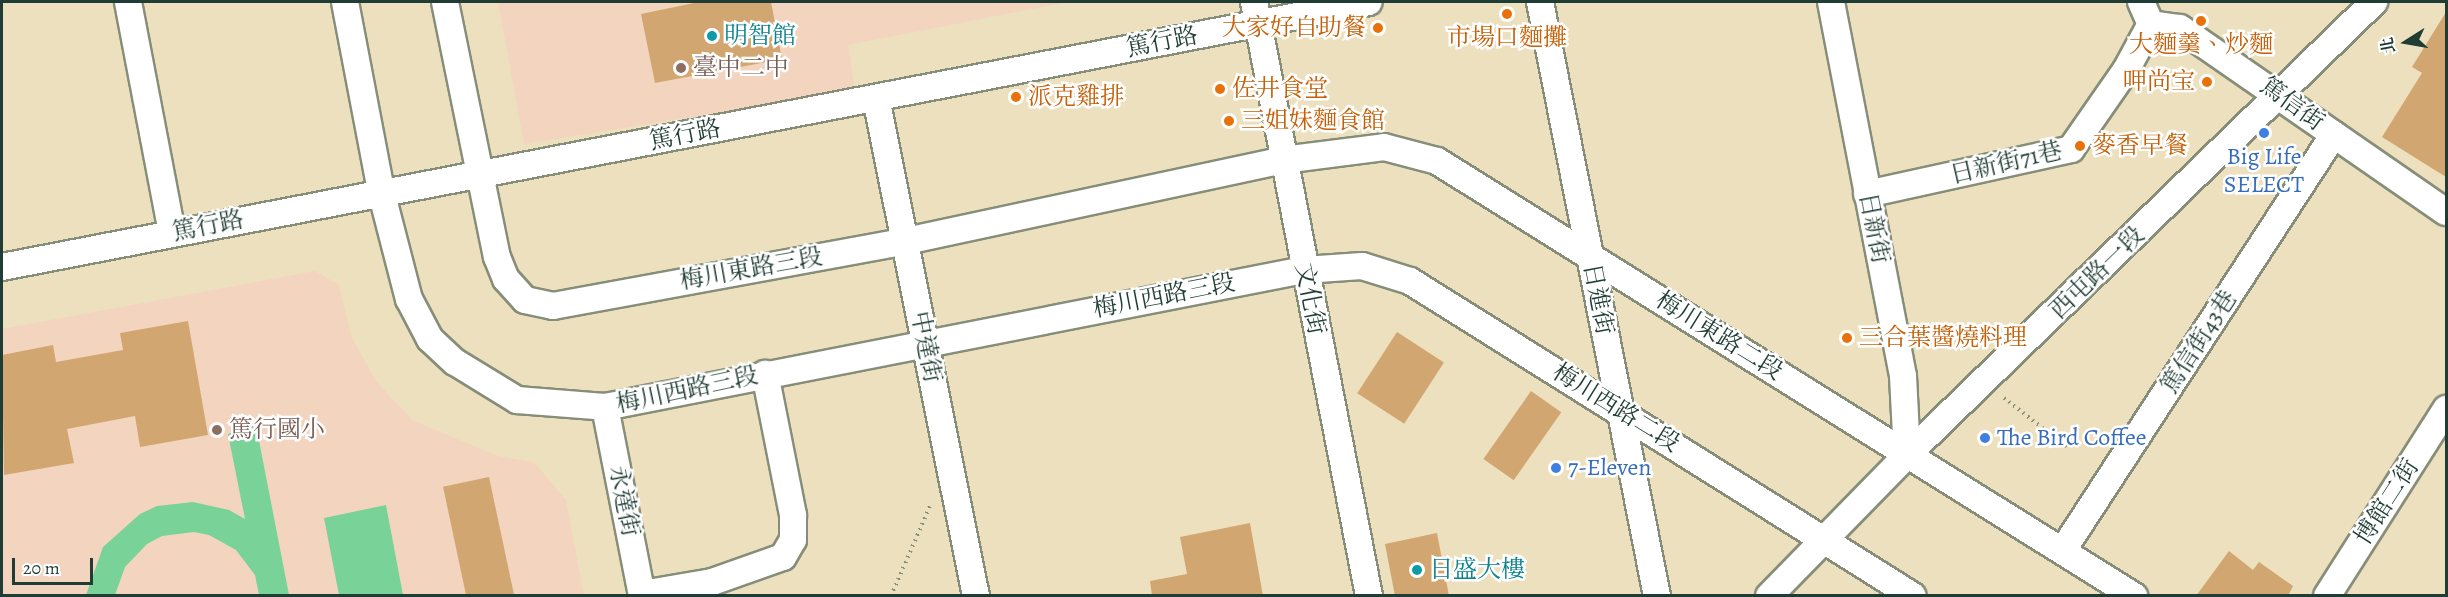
<!DOCTYPE html>
<html>
<head>
<meta charset="utf-8">
<style>
  body { margin:0 }
  #map { position:relative; width:2448px; height:597px; overflow:hidden; background:#ede0be; font-family:Alegreya,"Noto Serif TC",serif }
  div>[style] { position:absolute }
  .built>* { inset:0; background:#f3d4bf }
  .green>* { inset:0; background:#79d298 }
  .building>* { inset:0; background:#d2a670; transform-origin:0 0 }
  .path>* { height:4px; margin-top:-2px; transform-origin:0; background:repeating-linear-gradient(90deg,#868e79 0 1.5px,transparent 0 6px) }
  .roads { filter:drop-shadow(2px 0 #868e79) drop-shadow(-2px 0 #868e79) drop-shadow(0 2px #868e79) drop-shadow(0 -2px #868e79) }
  .minor>* { height:26px; margin:-13px; padding:0 13px; transform-origin:13px; border-radius:13px; background:#fff }
  .dots>* { width:16px; height:16px; translate:-50% -50%; box-sizing:border-box; border:3px solid #fff; border-radius:50% }
  span { translate:-50% -50%; white-space:nowrap; text-align:center; line-height:1.15; -webkit-text-stroke:5px #fff; paint-order:stroke }
  .food-label { font-size:24px; color:#c56008 }
  .right { translate:-100% -50%; text-align:right }
  .left { translate:0 -50%; text-align:left }
  .culture-label { font-size:24px; color:#0d838f }
  .street-label { font-size:24px; color:#1f3d34 }
  .education-label { font-size:24px; color:#785e54 }
  .shop-label { font-size:24px; color:#366cbe }
  .frame { position:absolute; inset:0; border:3px solid #1f3d34; pointer-events:none }
  .north { position:absolute; left:2376px; top:12px; width:60px; height:60px; -webkit-text-stroke:4px #fff; paint-order:stroke; rotate:259deg; font-size:16px; font-weight:700; line-height:24px; text-align:center; color:#1f3d34 }
  .north::after { content:''; display:block; margin:auto; width:21px; height:27px; background:#1f3d34; clip-path:polygon(50% 0,100% 100%,50% 72%,0 100%) }
  .scale { position:absolute; left:12px; top:558px; width:81px; height:27px; box-sizing:border-box; border:3px solid #1f3d34; border-top:0; padding-left:8px; font-size:18px; line-height:21px; white-space:nowrap; color:#1f3d34; -webkit-text-stroke:4px #fff; paint-order:stroke }
</style>
</head>
<body>
<div id="map">
  <div class="built">
    <i style="clip-path:polygon(498px 2px,1068px 2px,848px 45px,855px 91px,524px 144px)"></i>
    <i style="clip-path:polygon(315px 271px,339px 285px,352px 338px,376px 381px,412px 420px,498px 456px,534px 462px,566px 500px,584px 595px,2px 596px,2px 329px)"></i>
  </div>
  <div class="green">
    <i style="clip-path:polygon(256px 425px,289px 595px,259px 595px,255px 575px,236px 550px,209px 535px,194px 532px,162px 536px,147px 544px,125px 567px,115px 595px,86px 595px,103px 547px,140px 514px,157px 506px,193px 502px,229px 510px,245px 519px,228px 434px)"></i>
    <i style="clip-path:polygon(386px 505px,403px 595px,339px 595px,324px 518px)"></i>
  </div>
  <div class="building">
    <i style="clip-path:polygon(699px 2px,771px 2px,782px 59px,655px 83px,641px 14px)"></i>
    <i style="clip-path:polygon(2446px 12px,2446px 177px,2382px 137px,2422px 73px,2412px 67px)"></i>
    <i style="clip-path:polygon(188px 321px,208px 435px,140px 447px,135px 416px,67px 429px,74px 463px,4px 475px,2px 355px,53px 345px,56px 362px,123px 350px,120px 333px)"></i>
    <i style="left:1397px;top:332px;width:56px;height:73px;rotate:33deg"></i>
    <i style="left:1531px;top:391px;width:37px;height:83px;rotate:35deg"></i>
    <i style="left:489px;top:477px;width:122px;height:47px;rotate:78deg"></i>
    <i style="clip-path:polygon(1250px 523px,1263px 596px,1152px 596px,1150px 581px,1187px 574px,1180px 537px)"></i>
    <i style="clip-path:polygon(1437px 533px,1449px 596px,1395px 596px,1385px 544px)"></i>
    <i style="clip-path:polygon(2229px 551px,2253px 570px,2259px 562px,2293px 586px,2288px 596px,2196px 596px)"></i>
  </div>
  <div class="path">
    <i style="left:2004px;top:398px;width:80px;rotate:37.9deg"></i>
    <i style="left:891px;top:596px;width:98px;rotate:-66.6deg"></i>
  </div>
  <div class="roads">
    <div class="minor">
      <i style="left:128px;top:2px;width:235px;rotate:79.2deg"></i>
      <i style="left:345px;top:2px;width:192px;rotate:79.2deg"></i>
      <i style="left:381px;top:191px;width:112px;rotate:75.5deg"></i>
      <i style="left:409px;top:299px;width:45px;rotate:62.3deg"></i>
      <i style="left:430px;top:339px;width:34px;rotate:43deg"></i>
      <i style="left:455px;top:362px;width:73px;rotate:31.5deg"></i>
      <i style="left:517px;top:400px;width:88px;rotate:4.5deg"></i>
      <i style="left:605px;top:407px;width:712px;rotate:-11.09deg"></i>
      <i style="left:1304px;top:270px;width:58px;rotate:-3.9deg"></i>
      <i style="left:1362px;top:266px;width:50px;rotate:17.4deg"></i>
      <i style="left:1410px;top:281px;width:593px;rotate:32.06deg"></i>
      <i style="left:445px;top:2px;width:260px;rotate:78.5deg"></i>
      <i style="left:497px;top:257px;width:24px;rotate:68deg"></i>
      <i style="left:506px;top:279px;width:28px;rotate:48deg"></i>
      <i style="left:525px;top:300px;width:29px;rotate:12deg"></i>
      <i style="left:553px;top:306px;width:359px;rotate:-10.4deg"></i>
      <i style="left:906px;top:241px;width:386px;rotate:-12.1deg"></i>
      <i style="left:1283px;top:160px;width:102px;rotate:-7.3deg"></i>
      <i style="left:1384px;top:147px;width:55px;rotate:14.8deg"></i>
      <i style="left:1437px;top:161px;width:822px;rotate:31.97deg"></i>
      <i style="left:1254px;top:2px;width:605px;rotate:79.04deg"></i>
      <i style="left:1540px;top:2px;width:605px;rotate:78.86deg"></i>
      <i style="left:1831px;top:2px;width:381px;rotate:79.1deg"></i>
      <i style="left:1903px;top:376px;width:79px;rotate:87.1deg"></i>
      <i style="left:2141px;top:2px;width:24px;rotate:66deg"></i>
      <i style="left:2151px;top:24px;width:29px;rotate:8deg"></i>
      <i style="left:2180px;top:28px;width:323px;rotate:34.7deg"></i>
      <i style="left:876px;top:98px;width:508px;rotate:78.65deg"></i>
      <i style="left:1867px;top:194px;width:209px;rotate:-12.4deg"></i>
      <i style="left:2071px;top:149px;width:96px;rotate:-55.2deg"></i>
      <i style="left:2126px;top:70px;width:52px;rotate:-61.5deg"></i>
      <i style="left:2px;top:267px;width:1392px;rotate:-10.97deg"></i>
      <i style="left:605px;top:407px;width:193px;rotate:78.9deg"></i>
      <i style="left:2063px;top:550px;width:496px;rotate:-56.9deg"></i>
      <i style="left:642px;top:594px;width:71px;rotate:-9.7deg"></i>
      <i style="left:712px;top:582px;width:75px;rotate:-19.4deg"></i>
      <i style="left:783px;top:557px;width:20px;rotate:-60deg"></i>
      <i style="left:793px;top:540px;width:25px;rotate:-90deg"></i>
      <i style="left:793px;top:515px;width:144px;rotate:-101.2deg"></i>
      <i style="left:1769px;top:596px;width:197px;rotate:-45.6deg"></i>
      <i style="left:1907px;top:455px;width:651px;rotate:-44.13deg"></i>
      <i style="left:2327px;top:596px;width:222px;rotate:-57.5deg"></i>
    </div>
  </div>
  <div class="dots">
    <i style="left:1507px;top:14px;background:#e8710a"></i>
    <i style="left:2201px;top:21px;background:#e8710a"></i>
    <i style="left:1378px;top:28px;background:#e8710a"></i>
    <i style="left:712px;top:36px;background:#0f9aa8"></i>
    <i style="left:681px;top:68px;background:#8d6e63"></i>
    <i style="left:2207px;top:82px;background:#e8710a"></i>
    <i style="left:1220px;top:89px;background:#e8710a"></i>
    <i style="left:1016px;top:97px;background:#e8710a"></i>
    <i style="left:1229px;top:121px;background:#e8710a"></i>
    <i style="left:2264px;top:133px;background:#3f7fe0"></i>
    <i style="left:2080px;top:146px;background:#e8710a"></i>
    <i style="left:1847px;top:338px;background:#e8710a"></i>
    <i style="left:217px;top:430px;background:#8d6e63"></i>
    <i style="left:1985px;top:438px;background:#3f7fe0"></i>
    <i style="left:1556px;top:468px;background:#3f7fe0"></i>
    <i style="left:1417px;top:570px;background:#0f9aa8"></i>
  </div>
  <div class="food-label">
    <span class="right" style="left:1366px;top:28px">大家好自助餐</span>
    <span style="left:1507px;top:38px">市場口麵攤</span>
    <span style="left:2201px;top:45px">大麵羹、炒麵</span>
    <span class="right" style="left:2195px;top:82px">呷尚宝</span>
    <span class="left" style="left:1232px;top:89px">佐井食堂</span>
    <span class="left" style="left:1028px;top:97px">派克雞排</span>
    <span class="left" style="left:1241px;top:121px">三姐妹麵食館</span>
    <span class="left" style="left:2092px;top:146px">麥香早餐</span>
    <span class="left" style="left:1859px;top:338px">三合葉醬燒料理</span>
  </div>
  <div class="culture-label">
    <span class="left" style="left:724px;top:36px">明智館</span>
    <span class="left" style="left:1429px;top:570px">日盛大樓</span>
  </div>
  <div class="street-label">
    <span style="left:1162px;top:42px;rotate:-11deg">篤行路</span>
    <span style="left:2292px;top:104px;rotate:36deg">篤信街</span>
    <span style="left:685px;top:135px;rotate:-11deg">篤行路</span>
    <span style="left:2006px;top:163px;rotate:-13deg">日新街71巷</span>
    <span style="left:208px;top:226px;rotate:-11deg">篤行路</span>
    <span style="left:1874px;top:228px;rotate:79deg">日新街</span>
    <span style="left:751px;top:269px;rotate:-10deg">梅川東路三段</span>
    <span style="left:2097px;top:273px;rotate:-44deg">西屯路一段</span>
    <span style="left:1164px;top:296px;rotate:-11deg">梅川西路三段</span>
    <span style="left:1310px;top:299px;rotate:79deg">文化街</span>
    <span style="left:1598px;top:299px;rotate:79deg">日進街</span>
    <span style="left:1719px;top:336px;rotate:32deg">梅川東路二段</span>
    <span style="left:2199px;top:342px;rotate:-57deg">篤信街43巷</span>
    <span style="left:926px;top:347px;rotate:79deg">中達街</span>
    <span style="left:687px;top:390px;rotate:-12deg">梅川西路三段</span>
    <span style="left:1616px;top:408px;rotate:32deg">梅川西路二段</span>
    <span style="left:624px;top:501px;rotate:79deg">永達街</span>
    <span style="left:2387px;top:502px;rotate:-57deg">博館二街</span>
  </div>
  <div class="education-label">
    <span class="left" style="left:693px;top:68px">臺中二中</span>
    <span class="left" style="left:229px;top:430px">篤行國小</span>
  </div>
  <div class="shop-label">
    <span style="left:2264px;top:171px">Big Life<br>SELECT</span>
    <span class="left" style="left:1997px;top:438px">The Bird Coffee</span>
    <span class="left" style="left:1568px;top:468px">7-Eleven</span>
  </div>
  <div class="frame"></div>
  <div class="north">北</div>
  <div class="scale">20 m</div>
</div>
</body>
</html>
